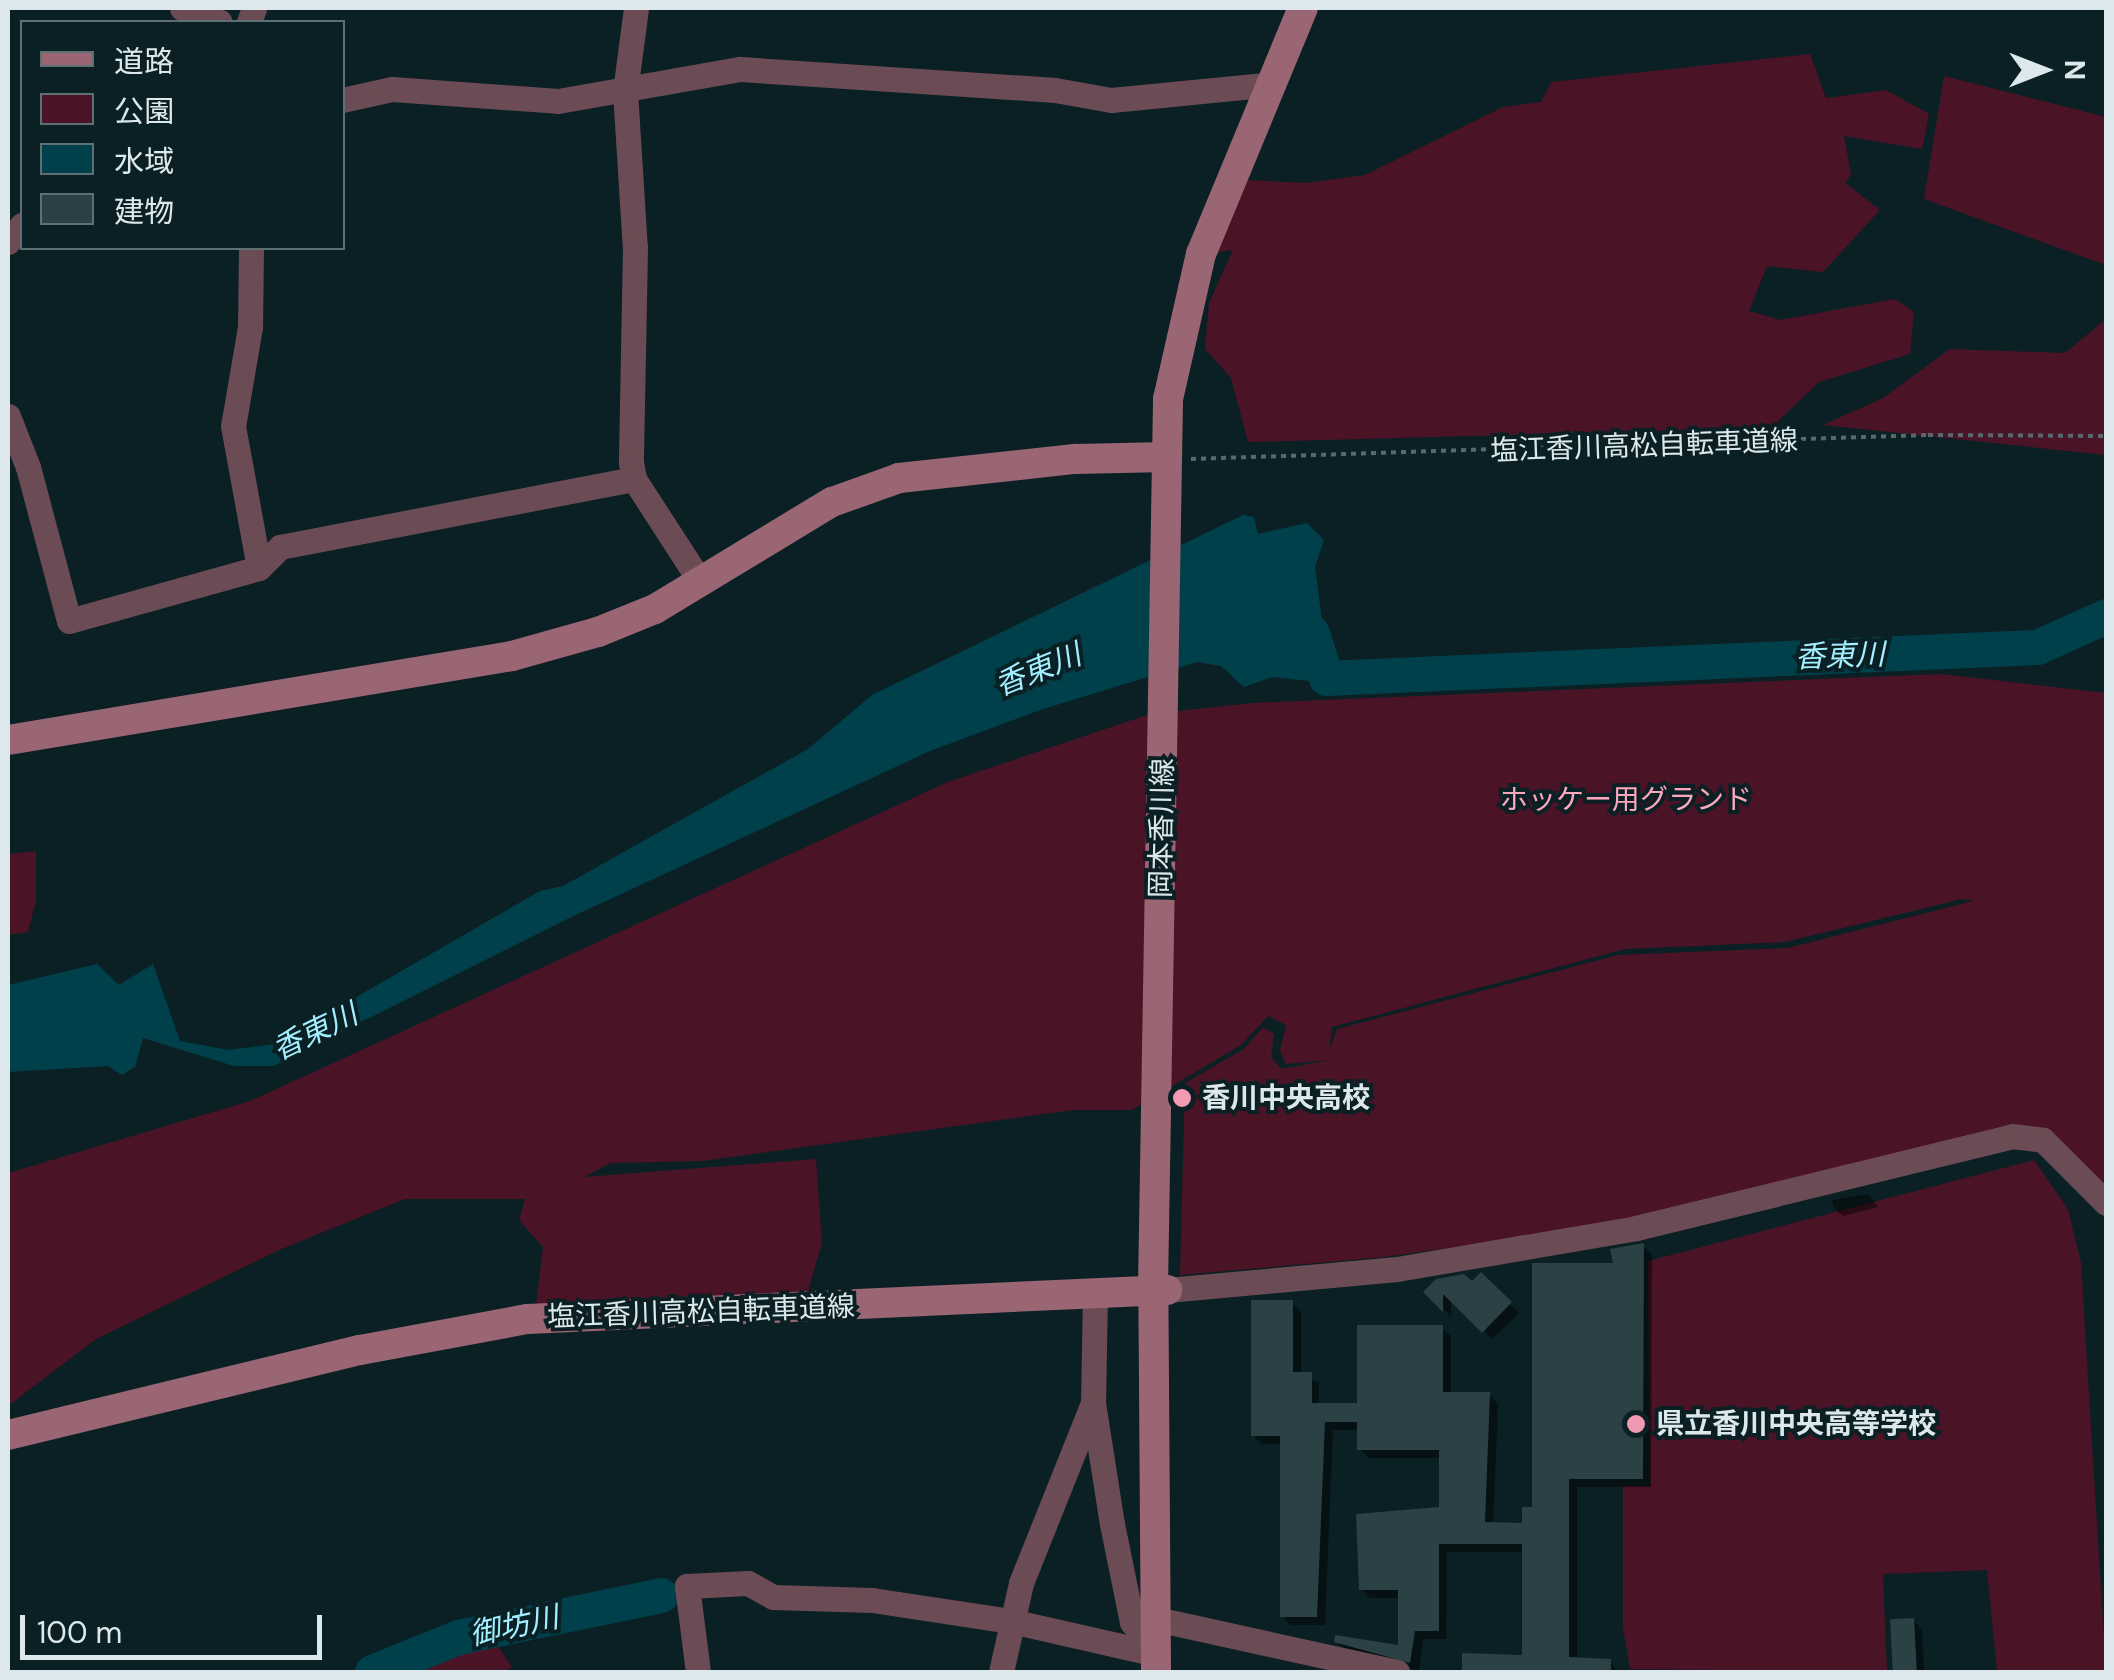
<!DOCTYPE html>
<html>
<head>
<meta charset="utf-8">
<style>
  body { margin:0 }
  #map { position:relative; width:2114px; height:1680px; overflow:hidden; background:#0b2024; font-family:"DM Sans","Noto Sans JP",sans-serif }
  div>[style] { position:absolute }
  .green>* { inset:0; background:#4b1326 }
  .water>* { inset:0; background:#00404b }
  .shadow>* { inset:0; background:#0007 }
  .river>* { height:35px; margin:-17.5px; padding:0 17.5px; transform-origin:17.5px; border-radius:17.5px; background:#00404b }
  .building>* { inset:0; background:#2c4145; transform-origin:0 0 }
  .path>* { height:4px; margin-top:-2px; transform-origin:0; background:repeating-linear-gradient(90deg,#57696d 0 5px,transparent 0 10px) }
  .street>* { height:25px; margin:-12.5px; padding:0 12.5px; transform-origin:12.5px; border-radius:12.5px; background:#6c4c54 }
  .secondary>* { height:30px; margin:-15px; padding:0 15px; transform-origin:15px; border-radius:15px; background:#9a6673 }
  .dots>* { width:28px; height:28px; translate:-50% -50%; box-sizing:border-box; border:5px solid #0b2024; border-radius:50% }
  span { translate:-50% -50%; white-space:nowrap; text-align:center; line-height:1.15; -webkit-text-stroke:8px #0b2024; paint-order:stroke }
  .street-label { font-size:28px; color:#dce8eb }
  .park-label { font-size:28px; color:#fda7bd }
  .poi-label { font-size:28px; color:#dce8eb; font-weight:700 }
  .left { translate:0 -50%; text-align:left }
  .water-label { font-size:30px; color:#a1efff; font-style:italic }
  .frame { position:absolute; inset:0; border:10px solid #dce8eb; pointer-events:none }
  .legend { position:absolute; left:20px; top:20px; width:325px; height:230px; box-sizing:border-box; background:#0b2024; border:2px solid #5f7074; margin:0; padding:12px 18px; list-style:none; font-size:30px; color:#dce8eb }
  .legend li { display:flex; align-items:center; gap:20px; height:50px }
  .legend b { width:50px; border:2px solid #5f7074 }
  .north { position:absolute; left:1994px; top:20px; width:100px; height:100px; -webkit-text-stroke:8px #0b2024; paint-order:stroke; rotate:90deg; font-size:28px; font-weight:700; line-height:40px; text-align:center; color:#dce8eb }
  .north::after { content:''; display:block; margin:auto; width:35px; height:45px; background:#dce8eb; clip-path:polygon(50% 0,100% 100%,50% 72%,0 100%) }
  .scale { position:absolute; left:20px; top:1615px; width:302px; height:45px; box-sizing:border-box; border:5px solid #dce8eb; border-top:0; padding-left:12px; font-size:30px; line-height:35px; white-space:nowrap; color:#dce8eb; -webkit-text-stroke:8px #0b2024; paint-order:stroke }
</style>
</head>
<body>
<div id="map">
  <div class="green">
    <i style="clip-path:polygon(1810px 54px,1826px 98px,1886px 90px,1929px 114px,1922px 149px,1844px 136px,1851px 175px,1845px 183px,1880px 210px,1823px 272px,1767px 266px,1749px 311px,1780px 320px,1895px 299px,1914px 312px,1910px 354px,1819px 382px,1771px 428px,1248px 442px,1231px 378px,1205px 349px,1209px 303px,1233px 250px,1217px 252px,1247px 180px,1306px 183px,1365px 175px,1503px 107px,1541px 102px,1551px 82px)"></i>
    <i style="clip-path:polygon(1944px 76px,2106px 117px,2106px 265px,1924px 199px)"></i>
    <i style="clip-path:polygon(2106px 319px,2106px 455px,1823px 425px,1883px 398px,1950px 349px,2065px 353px)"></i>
    <i style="clip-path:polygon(evenodd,1941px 674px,2106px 693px,2106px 1212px,2095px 1210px,2057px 1140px,1633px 1222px,1384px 1257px,1180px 1275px,1185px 1083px,1244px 1049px,1263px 1027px,1274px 1034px,1271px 1058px,1282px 1069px,1329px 1060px,1286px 1064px,1280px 1051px,1286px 1025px,1268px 1016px,1241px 1045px,1132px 1110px,1073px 1110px,702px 1161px,611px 1163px,584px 1177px,816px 1159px,822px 1243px,808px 1291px,536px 1306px,543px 1247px,519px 1220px,525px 1199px,405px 1199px,279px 1250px,96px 1339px,8px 1406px,8px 1173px,250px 1101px,948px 782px,1150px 714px,1253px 703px,1941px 674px,1962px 899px,1973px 901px,1788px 948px,1618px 955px,1337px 1029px,1329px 1051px,1332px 1027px,1625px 949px,1785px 942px,1962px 899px)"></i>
    <i style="clip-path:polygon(36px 851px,36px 900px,28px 932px,8px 935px,8px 854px)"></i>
    <i style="clip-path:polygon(2034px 1160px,2068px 1209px,2081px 1263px,2106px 1672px,1997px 1672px,1987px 1570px,1883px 1574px,1887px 1672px,1630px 1669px,1623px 1628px,1623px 1486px,1650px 1486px,1648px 1261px)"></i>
    <i style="clip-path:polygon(465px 1644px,497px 1645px,512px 1667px,503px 1672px,391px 1672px)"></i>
  </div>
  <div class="water">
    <i style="clip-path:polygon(1243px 515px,1254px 517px,1258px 534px,1307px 523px,1324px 540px,1315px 567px,1326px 652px,1326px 678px,1319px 682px,1272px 677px,1244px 687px,1221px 666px,1197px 662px,1040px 710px,930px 751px,565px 920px,273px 1066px,234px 1066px,143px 1038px,135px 1067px,122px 1075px,108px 1066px,8px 1072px,8px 985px,97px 964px,119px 985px,153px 964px,180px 1041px,228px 1050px,292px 1042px,301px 1021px,334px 1010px,540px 891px,563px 886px,808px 749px,872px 695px)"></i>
  </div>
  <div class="shadow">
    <i style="clip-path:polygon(1868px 1194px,1878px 1207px,1843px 1216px,1834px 1208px,1832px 1200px)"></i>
    <i style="clip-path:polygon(1643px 1246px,1652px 1254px,1651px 1487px,1577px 1487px,1577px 1660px,1609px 1661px,1618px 1672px,1464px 1671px,1524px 1658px,1525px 1552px,1447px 1552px,1446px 1639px,1423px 1639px,1419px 1671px,1346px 1650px,1337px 1641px,1400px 1648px,1400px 1598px,1370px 1598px,1361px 1589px,1441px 1509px,1442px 1458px,1368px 1458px,1360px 1449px,1360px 1430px,1333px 1430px,1325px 1625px,1291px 1625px,1282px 1616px,1283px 1444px,1262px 1444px,1253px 1435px,1292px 1303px,1301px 1312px,1301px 1374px,1319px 1383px,1319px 1406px,1360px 1406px,1442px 1328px,1451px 1336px,1451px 1395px,1489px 1395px,1498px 1404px,1493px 1525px,1525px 1525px,1616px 1265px)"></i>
    <i style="clip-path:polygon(1481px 1275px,1519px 1313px,1492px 1339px,1451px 1298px,1451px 1317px,1427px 1292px,1472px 1285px)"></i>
    <i style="clip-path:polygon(1914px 1621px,1922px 1630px,1924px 1672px,1894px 1672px,1892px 1622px)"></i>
  </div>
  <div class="river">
    <i style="left:1312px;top:633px;width:47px;rotate:72.7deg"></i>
    <i style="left:1326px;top:678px;width:712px;rotate:-2.5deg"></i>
    <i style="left:2037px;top:647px;width:76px;rotate:-24.2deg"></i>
    <i style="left:372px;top:1672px;width:93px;rotate:-22.1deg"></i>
    <i style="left:458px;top:1637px;width:207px;rotate:-11.7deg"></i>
  </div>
  <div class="building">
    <i style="clip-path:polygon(1644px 1243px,1643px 1479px,1569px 1479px,1569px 1657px,1611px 1659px,1611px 1672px,1462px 1672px,1462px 1653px,1522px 1655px,1522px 1544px,1439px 1544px,1439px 1631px,1415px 1631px,1410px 1663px,1334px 1642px,1335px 1635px,1398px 1645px,1398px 1590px,1359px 1590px,1356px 1514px,1439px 1507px,1439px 1450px,1357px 1450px,1357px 1422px,1325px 1422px,1317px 1617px,1280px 1617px,1280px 1436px,1251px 1436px,1251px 1300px,1293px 1300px,1293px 1372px,1312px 1372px,1312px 1403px,1357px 1403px,1357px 1325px,1443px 1325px,1443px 1392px,1490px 1392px,1485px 1522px,1522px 1523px,1522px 1507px,1532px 1507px,1532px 1263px,1613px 1263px,1610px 1249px)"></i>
    <i style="clip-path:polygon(1481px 1272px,1512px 1302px,1482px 1333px,1443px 1294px,1443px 1312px,1423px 1292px,1436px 1279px,1464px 1274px,1472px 1281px)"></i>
    <i style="left:1914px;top:1618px;width:54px;height:24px;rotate:87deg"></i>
  </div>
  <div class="path">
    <i style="left:1191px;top:459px;width:737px;rotate:-1.87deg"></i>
    <i style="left:1928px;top:435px;width:178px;rotate:0.3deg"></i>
  </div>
  <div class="street">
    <i style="left:182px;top:8px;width:40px;rotate:20.2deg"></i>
    <i style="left:636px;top:8px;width:84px;rotate:97.5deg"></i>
    <i style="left:625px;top:91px;width:157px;rotate:86.4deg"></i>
    <i style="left:635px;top:248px;width:214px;rotate:91.1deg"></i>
    <i style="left:631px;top:462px;width:17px;rotate:80deg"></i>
    <i style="left:634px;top:479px;width:121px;rotate:57.1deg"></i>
    <i style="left:249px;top:22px;width:15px;rotate:-70deg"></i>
    <i style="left:342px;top:100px;width:51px;rotate:-12.4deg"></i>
    <i style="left:392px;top:89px;width:166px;rotate:4.1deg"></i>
    <i style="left:558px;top:101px;width:185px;rotate:-10deg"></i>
    <i style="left:740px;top:69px;width:316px;rotate:3.8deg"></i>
    <i style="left:1055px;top:90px;width:57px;rotate:10.1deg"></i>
    <i style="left:1111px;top:100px;width:163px;rotate:-5.6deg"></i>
    <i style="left:8px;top:242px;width:22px;rotate:-51deg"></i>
    <i style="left:251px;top:248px;width:79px;rotate:90.7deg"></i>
    <i style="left:250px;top:327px;width:100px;rotate:99.7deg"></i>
    <i style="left:233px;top:426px;width:144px;rotate:79.6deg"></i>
    <i style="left:8px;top:416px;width:55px;rotate:68.6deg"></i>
    <i style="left:28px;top:467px;width:159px;rotate:75.1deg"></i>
    <i style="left:69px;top:621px;width:197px;rotate:-15.6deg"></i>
    <i style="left:259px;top:568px;width:30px;rotate:-45deg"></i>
    <i style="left:280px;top:547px;width:360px;rotate:-10.9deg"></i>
    <i style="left:1167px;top:1290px;width:231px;rotate:-5.2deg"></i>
    <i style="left:1397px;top:1269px;width:242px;rotate:-9.7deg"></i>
    <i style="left:1636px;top:1228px;width:387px;rotate:-13.7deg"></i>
    <i style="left:2012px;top:1136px;width:31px;rotate:7deg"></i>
    <i style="left:2043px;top:1140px;width:89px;rotate:45deg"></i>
    <i style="left:1095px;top:1291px;width:112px;rotate:91deg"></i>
    <i style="left:1093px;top:1403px;width:122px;rotate:81.1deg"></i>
    <i style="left:1112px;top:1524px;width:100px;rotate:78.5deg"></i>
    <i style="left:1132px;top:1622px;width:40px;rotate:53deg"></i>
    <i style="left:1156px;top:1619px;width:247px;rotate:12.4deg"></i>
    <i style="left:698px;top:1672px;width:87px;rotate:-97.3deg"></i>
    <i style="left:687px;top:1586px;width:61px;rotate:-2.8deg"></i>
    <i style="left:748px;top:1583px;width:29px;rotate:29deg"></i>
    <i style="left:773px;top:1597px;width:99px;rotate:1.7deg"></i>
    <i style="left:872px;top:1600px;width:141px;rotate:8.6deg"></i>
    <i style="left:1011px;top:1621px;width:149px;rotate:12.8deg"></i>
    <i style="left:1001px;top:1672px;width:91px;rotate:-77.3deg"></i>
    <i style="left:1021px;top:1583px;width:194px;rotate:-68.2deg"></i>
  </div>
  <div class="secondary">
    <i style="left:8px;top:740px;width:511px;rotate:-9.46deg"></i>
    <i style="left:512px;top:656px;width:89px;rotate:-15.6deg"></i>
    <i style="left:598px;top:632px;width:61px;rotate:-22deg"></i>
    <i style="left:655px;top:609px;width:207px;rotate:-31.2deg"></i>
    <i style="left:832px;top:502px;width:71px;rotate:-19.7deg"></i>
    <i style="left:899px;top:478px;width:177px;rotate:-6.2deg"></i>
    <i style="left:1075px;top:459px;width:92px;rotate:-1.2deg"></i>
    <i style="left:8px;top:1435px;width:362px;rotate:-13.6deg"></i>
    <i style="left:360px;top:1350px;width:171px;rotate:-10.5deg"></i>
    <i style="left:528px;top:1319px;width:640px;rotate:-2.6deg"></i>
    <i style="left:1156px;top:1672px;width:385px;rotate:-90.4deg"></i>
    <i style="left:1153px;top:1287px;width:888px;rotate:-89.03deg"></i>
    <i style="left:1168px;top:399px;width:149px;rotate:-77.2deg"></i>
    <i style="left:1201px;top:254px;width:266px;rotate:-67.5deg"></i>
  </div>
  <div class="dots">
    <i style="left:1182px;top:1098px;background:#f19ab1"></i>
    <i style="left:1636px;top:1424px;background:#f19ab1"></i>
  </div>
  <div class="street-label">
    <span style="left:1644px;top:446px;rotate:-2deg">塩江香川高松自転車道線</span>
    <span style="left:1162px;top:828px;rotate:-89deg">岡本香川線</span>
    <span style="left:701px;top:1312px;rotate:-2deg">塩江香川高松自転車道線</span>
  </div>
  <div class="park-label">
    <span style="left:1626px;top:800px">ホッケー用グランド</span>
  </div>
  <div class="poi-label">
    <span class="left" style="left:1202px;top:1098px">香川中央高校</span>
    <span class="left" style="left:1656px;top:1424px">県立香川中央高等学校</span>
  </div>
  <div class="water-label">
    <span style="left:1840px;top:656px;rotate:-2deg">香東川</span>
    <span style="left:1038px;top:670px;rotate:-22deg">香東川</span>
    <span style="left:315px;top:1032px;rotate:-26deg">香東川</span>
    <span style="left:514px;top:1626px;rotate:-12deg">御坊川</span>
  </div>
  <div class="frame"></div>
  <ul class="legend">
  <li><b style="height:12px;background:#9a6673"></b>道路</li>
  <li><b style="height:28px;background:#4b1326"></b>公園</li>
  <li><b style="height:28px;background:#00404b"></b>水域</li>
  <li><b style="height:28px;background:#2c4145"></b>建物</li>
  </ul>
  <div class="north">N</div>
  <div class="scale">100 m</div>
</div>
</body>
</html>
